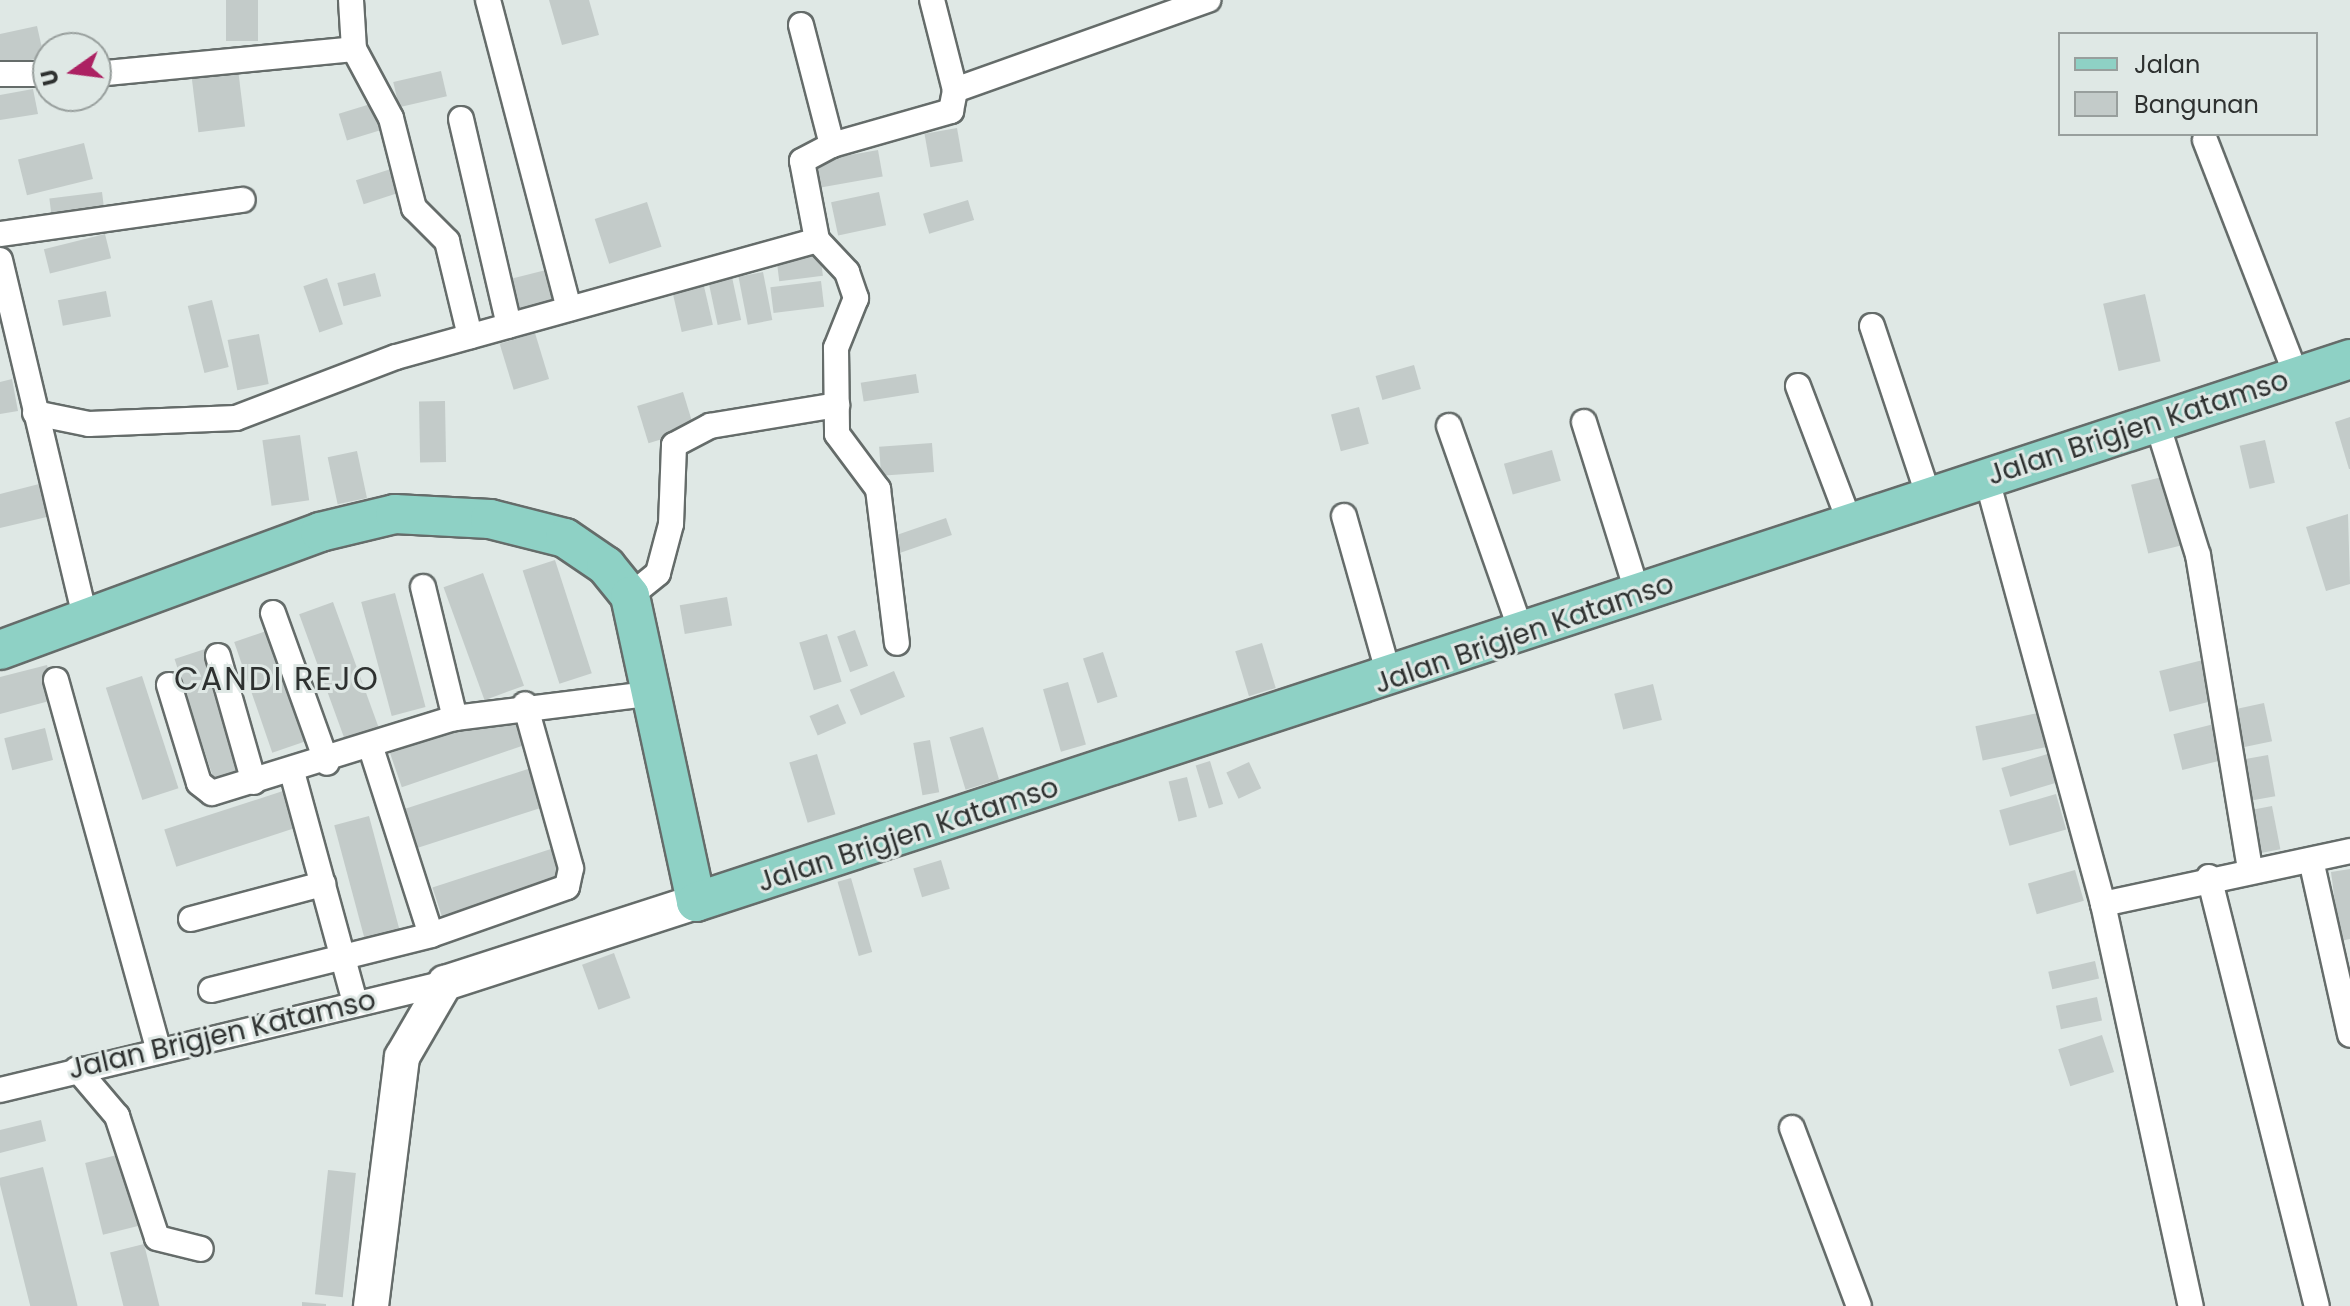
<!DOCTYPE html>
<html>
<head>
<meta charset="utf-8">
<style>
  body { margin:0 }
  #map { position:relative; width:2350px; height:1306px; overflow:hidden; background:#dfe8e5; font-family:Poppins,sans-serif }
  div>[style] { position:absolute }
  .building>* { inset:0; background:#c3cbc9; transform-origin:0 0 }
  .roads { filter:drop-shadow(2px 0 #656c6a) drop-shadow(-2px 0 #656c6a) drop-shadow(0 2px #656c6a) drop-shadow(0 -2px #656c6a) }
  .street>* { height:24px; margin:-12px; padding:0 12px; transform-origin:12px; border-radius:12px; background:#fff }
  .secondary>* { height:34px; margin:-17px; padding:0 17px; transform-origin:17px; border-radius:17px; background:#fff }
  .primary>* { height:38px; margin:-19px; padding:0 19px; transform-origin:19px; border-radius:19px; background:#8ed1c5 }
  span { translate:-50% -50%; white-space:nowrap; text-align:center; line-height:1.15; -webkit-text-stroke:6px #dfe8e5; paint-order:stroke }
  .street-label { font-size:28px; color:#2e3130 }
  .quarter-label { font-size:32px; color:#2e3130; letter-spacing:2px }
  .legend { position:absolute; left:2058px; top:32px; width:260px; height:104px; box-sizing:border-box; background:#dfe8e5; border:2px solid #989f9d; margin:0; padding:10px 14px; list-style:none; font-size:24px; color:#2e3130 }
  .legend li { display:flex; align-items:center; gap:16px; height:40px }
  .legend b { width:40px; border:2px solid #989f9d }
  .north { position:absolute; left:32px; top:32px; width:80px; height:80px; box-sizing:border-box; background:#dfe8e5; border:2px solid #989f9d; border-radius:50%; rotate:256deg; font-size:22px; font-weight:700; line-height:32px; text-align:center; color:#2e3130 }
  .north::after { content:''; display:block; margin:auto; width:28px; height:36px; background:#ac2162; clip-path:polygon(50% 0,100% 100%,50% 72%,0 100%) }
</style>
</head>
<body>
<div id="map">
  <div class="building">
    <i style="left:226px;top:0;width:32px;height:41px"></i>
    <i style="clip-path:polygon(549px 0,589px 0,599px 35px,562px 45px)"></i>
    <i style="clip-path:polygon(37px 26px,44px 57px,0 67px,0 34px)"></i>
    <i style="left:238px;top:69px;width:58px;height:47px;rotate:83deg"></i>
    <i style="left:441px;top:71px;width:26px;height:49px;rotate:77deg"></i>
    <i style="clip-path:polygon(33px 89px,38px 114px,0 120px,0 95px)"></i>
    <i style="left:377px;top:102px;width:28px;height:40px;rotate:73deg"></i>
    <i style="left:957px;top:128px;width:34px;height:33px;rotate:80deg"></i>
    <i style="left:84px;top:143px;width:37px;height:68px;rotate:76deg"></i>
    <i style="left:878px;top:150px;width:27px;height:63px;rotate:80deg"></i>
    <i style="left:394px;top:168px;width:25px;height:40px;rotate:72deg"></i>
    <i style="left:102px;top:192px;width:26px;height:53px;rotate:83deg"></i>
    <i style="left:879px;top:192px;width:34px;height:49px;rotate:78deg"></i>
    <i style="left:968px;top:200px;width:21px;height:47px;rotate:73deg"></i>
    <i style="left:647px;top:202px;width:47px;height:55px;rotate:72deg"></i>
    <i style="left:105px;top:234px;width:25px;height:63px;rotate:76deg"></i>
    <i style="left:820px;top:252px;width:24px;height:44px;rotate:83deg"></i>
    <i style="left:550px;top:269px;width:36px;height:42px;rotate:76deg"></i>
    <i style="left:763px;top:272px;width:49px;height:25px;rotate:79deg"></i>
    <i style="left:375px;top:273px;width:24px;height:39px;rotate:75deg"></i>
    <i style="left:732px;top:277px;width:44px;height:24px;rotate:78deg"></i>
    <i style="left:327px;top:278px;width:49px;height:25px;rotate:71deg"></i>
    <i style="left:821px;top:281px;width:26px;height:51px;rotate:83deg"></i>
    <i style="left:703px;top:282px;width:44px;height:32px;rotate:77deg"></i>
    <i style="left:106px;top:291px;width:26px;height:49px;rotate:79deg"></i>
    <i style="left:2145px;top:294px;width:69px;height:43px;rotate:77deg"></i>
    <i style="left:212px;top:300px;width:69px;height:25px;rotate:76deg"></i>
    <i style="left:535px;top:333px;width:48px;height:37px;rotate:73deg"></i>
    <i style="left:259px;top:334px;width:51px;height:32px;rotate:79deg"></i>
    <i style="left:1414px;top:365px;width:25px;height:40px;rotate:74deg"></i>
    <i style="left:916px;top:374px;width:19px;height:56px;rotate:81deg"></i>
    <i style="clip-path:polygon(12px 379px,18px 411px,0 414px,0 382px)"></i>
    <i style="left:683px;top:392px;width:39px;height:48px;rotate:73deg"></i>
    <i style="left:445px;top:401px;width:61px;height:26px;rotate:89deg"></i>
    <i style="left:1359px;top:407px;width:38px;height:29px;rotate:75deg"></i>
    <i style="clip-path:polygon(2350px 417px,2350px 469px,2349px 469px,2335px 422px)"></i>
    <i style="left:300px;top:435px;width:66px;height:38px;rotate:82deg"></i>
    <i style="left:2265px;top:440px;width:44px;height:26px;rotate:77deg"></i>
    <i style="left:932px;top:443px;width:29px;height:53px;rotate:86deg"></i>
    <i style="left:1552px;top:450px;width:32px;height:50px;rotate:74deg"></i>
    <i style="left:357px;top:451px;width:48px;height:30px;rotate:78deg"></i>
    <i style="left:2166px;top:476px;width:71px;height:36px;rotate:76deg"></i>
    <i style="clip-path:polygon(43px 483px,51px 516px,0 528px,0 494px)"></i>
    <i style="clip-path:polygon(2348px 514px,2350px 584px,2326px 591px,2306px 527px)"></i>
    <i style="left:946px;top:518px;width:18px;height:56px;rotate:71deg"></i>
    <i style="left:555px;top:560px;width:119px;height:34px;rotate:72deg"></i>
    <i style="left:483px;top:573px;width:120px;height:42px;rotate:70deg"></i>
    <i style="left:395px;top:593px;width:118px;height:35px;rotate:75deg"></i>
    <i style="left:727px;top:597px;width:29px;height:48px;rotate:80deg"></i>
    <i style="left:333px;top:602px;width:137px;height:36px;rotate:70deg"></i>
    <i style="left:272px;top:629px;width:117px;height:40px;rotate:71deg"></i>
    <i style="left:855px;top:630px;width:38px;height:19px;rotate:70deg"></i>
    <i style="left:827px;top:634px;width:50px;height:29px;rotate:73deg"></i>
    <i style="left:1262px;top:643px;width:47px;height:28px;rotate:73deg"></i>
    <i style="left:205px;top:649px;width:128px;height:32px;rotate:72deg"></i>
    <i style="left:1103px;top:652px;width:47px;height:21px;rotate:72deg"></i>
    <i style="left:2203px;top:660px;width:42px;height:45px;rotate:76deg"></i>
    <i style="clip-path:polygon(47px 665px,57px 699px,0 714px,0 677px)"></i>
    <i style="left:894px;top:671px;width:28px;height:48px;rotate:67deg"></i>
    <i style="left:142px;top:676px;width:118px;height:38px;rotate:72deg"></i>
    <i style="left:1068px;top:682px;width:65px;height:26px;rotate:74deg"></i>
    <i style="left:1653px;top:684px;width:37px;height:40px;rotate:76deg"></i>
    <i style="left:2264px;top:703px;width:39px;height:38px;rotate:78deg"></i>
    <i style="left:838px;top:704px;width:21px;height:31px;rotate:67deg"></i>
    <i style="left:513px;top:711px;width:36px;height:130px;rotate:71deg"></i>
    <i style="left:2038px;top:713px;width:35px;height:64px;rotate:78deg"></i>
    <i style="left:2218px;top:723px;width:37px;height:46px;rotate:76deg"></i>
    <i style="left:983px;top:727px;width:55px;height:35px;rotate:73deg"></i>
    <i style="left:45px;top:728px;width:33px;height:42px;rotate:76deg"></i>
    <i style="left:930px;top:740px;width:53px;height:17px;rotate:80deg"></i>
    <i style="left:2054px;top:752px;width:30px;height:55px;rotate:73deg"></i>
    <i style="left:817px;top:754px;width:63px;height:29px;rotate:73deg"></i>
    <i style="left:2268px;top:755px;width:42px;height:33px;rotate:80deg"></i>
    <i style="left:1210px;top:761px;width:45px;height:15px;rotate:73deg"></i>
    <i style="left:1249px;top:762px;width:29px;height:25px;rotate:65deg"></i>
    <i style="left:531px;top:768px;width:41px;height:133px;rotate:72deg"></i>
    <i style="left:1187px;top:777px;width:41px;height:19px;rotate:76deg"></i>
    <i style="left:286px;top:790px;width:39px;height:128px;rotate:72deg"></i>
    <i style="left:2056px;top:794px;width:37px;height:59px;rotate:74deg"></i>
    <i style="left:2272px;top:806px;width:44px;height:28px;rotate:79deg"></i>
    <i style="left:369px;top:816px;width:123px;height:36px;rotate:75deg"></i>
    <i style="left:557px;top:847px;width:33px;height:131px;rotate:72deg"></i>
    <i style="left:941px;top:860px;width:30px;height:29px;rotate:73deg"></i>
    <i style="clip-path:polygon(2350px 869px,2350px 939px,2340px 941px,2331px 872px)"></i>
    <i style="left:2075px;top:870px;width:32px;height:49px;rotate:74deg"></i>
    <i style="left:851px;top:878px;width:77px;height:14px;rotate:74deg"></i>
    <i style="left:614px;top:953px;width:48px;height:34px;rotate:70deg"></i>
    <i style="left:2095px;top:961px;width:18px;height:48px;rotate:77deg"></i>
    <i style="left:2097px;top:997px;width:24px;height:42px;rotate:78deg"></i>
    <i style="left:2102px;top:1035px;width:39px;height:46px;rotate:72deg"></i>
    <i style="clip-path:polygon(41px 1120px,46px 1141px,0 1153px,0 1130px)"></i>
    <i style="left:121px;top:1154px;width:74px;height:37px;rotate:76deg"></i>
    <i style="left:43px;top:1167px;width:143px;height:46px;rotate:76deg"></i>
    <i style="left:328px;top:1170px;width:28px;height:125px;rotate:6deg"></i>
    <i style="left:144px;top:1244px;width:64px;height:35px;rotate:76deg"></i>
    <i style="clip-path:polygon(302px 1302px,326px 1304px,326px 1306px,302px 1306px)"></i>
  </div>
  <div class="roads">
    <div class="street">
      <i style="left:351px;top:0;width:49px;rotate:86.5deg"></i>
      <i style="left:488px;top:0;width:319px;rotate:75.3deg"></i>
      <i style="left:801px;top:25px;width:124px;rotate:75.5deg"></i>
      <i style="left:832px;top:145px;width:34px;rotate:152deg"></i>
      <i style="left:802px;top:161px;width:80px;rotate:79.2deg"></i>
      <i style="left:0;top:74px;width:48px"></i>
      <i style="left:96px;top:74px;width:259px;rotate:-5.5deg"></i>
      <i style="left:354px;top:49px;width:78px;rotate:61.8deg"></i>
      <i style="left:391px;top:118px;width:93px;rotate:75.7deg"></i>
      <i style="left:414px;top:208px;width:47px;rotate:45deg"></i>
      <i style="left:447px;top:241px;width:98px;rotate:76.4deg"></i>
      <i style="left:955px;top:90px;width:269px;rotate:-19.6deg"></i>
      <i style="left:461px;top:119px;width:212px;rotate:76.9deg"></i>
      <i style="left:2205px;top:140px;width:254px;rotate:68.8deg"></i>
      <i style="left:832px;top:145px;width:124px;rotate:-15.9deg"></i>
      <i style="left:951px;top:111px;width:21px;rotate:-79deg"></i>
      <i style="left:955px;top:90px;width:93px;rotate:-104.3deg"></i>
      <i style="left:0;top:234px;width:245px;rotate:-8deg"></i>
      <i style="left:0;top:260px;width:366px;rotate:76.6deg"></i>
      <i style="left:1872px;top:326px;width:177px;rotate:71.6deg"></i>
      <i style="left:1798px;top:386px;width:143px;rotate:69.2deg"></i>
      <i style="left:35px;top:413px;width:55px;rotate:11.5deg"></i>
      <i style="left:89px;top:424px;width:147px;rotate:-2.3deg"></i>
      <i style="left:236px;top:418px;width:171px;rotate:-20.9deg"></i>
      <i style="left:396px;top:357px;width:437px;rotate:-15.5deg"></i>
      <i style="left:817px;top:240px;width:44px;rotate:46.8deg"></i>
      <i style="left:847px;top:272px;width:28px;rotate:71deg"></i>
      <i style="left:856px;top:298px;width:54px;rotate:111.8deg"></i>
      <i style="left:836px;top:348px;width:86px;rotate:89.3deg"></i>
      <i style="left:837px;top:434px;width:69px;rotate:53.3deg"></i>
      <i style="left:878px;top:489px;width:155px;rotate:83deg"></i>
      <i style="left:1584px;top:422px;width:183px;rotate:72.6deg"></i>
      <i style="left:1449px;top:426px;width:223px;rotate:70.6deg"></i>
      <i style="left:2158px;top:426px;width:135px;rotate:72.8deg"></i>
      <i style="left:2198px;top:555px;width:319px;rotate:80.6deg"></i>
      <i style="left:1986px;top:476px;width:444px;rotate:74.7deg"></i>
      <i style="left:2103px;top:904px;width:412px;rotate:77.7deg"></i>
      <i style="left:1344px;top:516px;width:169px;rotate:74.2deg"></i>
      <i style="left:423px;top:587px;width:135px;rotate:76.3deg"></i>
      <i style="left:630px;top:596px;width:36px;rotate:-39deg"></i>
      <i style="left:658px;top:573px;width:51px;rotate:-75.1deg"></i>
      <i style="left:671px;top:524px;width:79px;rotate:-87.8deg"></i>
      <i style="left:674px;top:445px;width:41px;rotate:-27.8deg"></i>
      <i style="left:710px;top:426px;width:129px;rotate:-9.4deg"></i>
      <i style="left:273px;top:613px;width:159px;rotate:70.2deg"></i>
      <i style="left:218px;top:656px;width:131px;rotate:74.1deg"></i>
      <i style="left:56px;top:680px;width:381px;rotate:74.5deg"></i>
      <i style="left:169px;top:685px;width:102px;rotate:73deg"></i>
      <i style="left:199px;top:783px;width:16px;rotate:38deg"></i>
      <i style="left:212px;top:793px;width:254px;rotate:-17.2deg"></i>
      <i style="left:455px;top:718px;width:195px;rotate:-7.1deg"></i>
      <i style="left:371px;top:748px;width:196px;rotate:72.2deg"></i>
      <i style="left:292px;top:772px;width:239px;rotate:74.7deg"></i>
      <i style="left:2311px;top:860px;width:179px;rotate:77.4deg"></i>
      <i style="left:2209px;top:877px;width:442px;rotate:75.9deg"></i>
      <i style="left:2103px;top:904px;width:253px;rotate:-12.1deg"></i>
      <i style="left:191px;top:919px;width:137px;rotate:-14.9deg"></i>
      <i style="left:211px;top:990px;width:227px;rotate:-14deg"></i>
      <i style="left:431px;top:935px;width:144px;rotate:-19.4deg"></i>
      <i style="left:567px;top:887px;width:19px;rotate:-78deg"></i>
      <i style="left:571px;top:868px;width:170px;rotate:-105.7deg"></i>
      <i style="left:77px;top:1069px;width:62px;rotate:49.6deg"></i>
      <i style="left:117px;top:1116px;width:128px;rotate:71.8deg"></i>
      <i style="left:157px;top:1238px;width:45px;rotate:14deg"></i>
      <i style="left:0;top:1090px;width:458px;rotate:-13.5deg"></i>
      <i style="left:1792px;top:1128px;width:190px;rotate:69.4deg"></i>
    </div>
    <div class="secondary">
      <i style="left:371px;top:1306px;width:251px;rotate:-82.9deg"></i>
      <i style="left:402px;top:1057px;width:86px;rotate:-59.8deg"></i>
      <i style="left:445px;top:983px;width:264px;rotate:-17.9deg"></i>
    </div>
    <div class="primary">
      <i style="left:0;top:650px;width:341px;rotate:-20.2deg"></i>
      <i style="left:320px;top:532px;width:77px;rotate:-13.5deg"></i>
      <i style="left:395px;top:514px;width:95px;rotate:3deg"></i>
      <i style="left:490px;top:519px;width:77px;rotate:14.2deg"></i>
      <i style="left:565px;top:538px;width:50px;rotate:34.3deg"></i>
      <i style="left:606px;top:566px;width:38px;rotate:51deg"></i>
      <i style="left:630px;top:596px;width:313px;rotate:77.8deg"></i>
      <i style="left:696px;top:902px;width:1741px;rotate:-18.17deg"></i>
    </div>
  </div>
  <div class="street-label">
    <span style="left:2138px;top:428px;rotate:-18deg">Jalan Brigjen Katamso</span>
    <span style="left:1524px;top:634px;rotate:-19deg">Jalan Brigjen Katamso</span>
    <span style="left:908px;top:835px;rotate:-18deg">Jalan Brigjen Katamso</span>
    <span style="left:222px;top:1035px;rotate:-13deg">Jalan Brigjen Katamso</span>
  </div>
  <div class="quarter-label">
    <span style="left:277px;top:679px">CANDI REJO</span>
  </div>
  <ul class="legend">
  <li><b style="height:10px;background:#8ed1c5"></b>Jalan</li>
  <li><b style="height:22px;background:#c3cbc9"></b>Bangunan</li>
  </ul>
  <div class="north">U</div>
</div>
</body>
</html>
